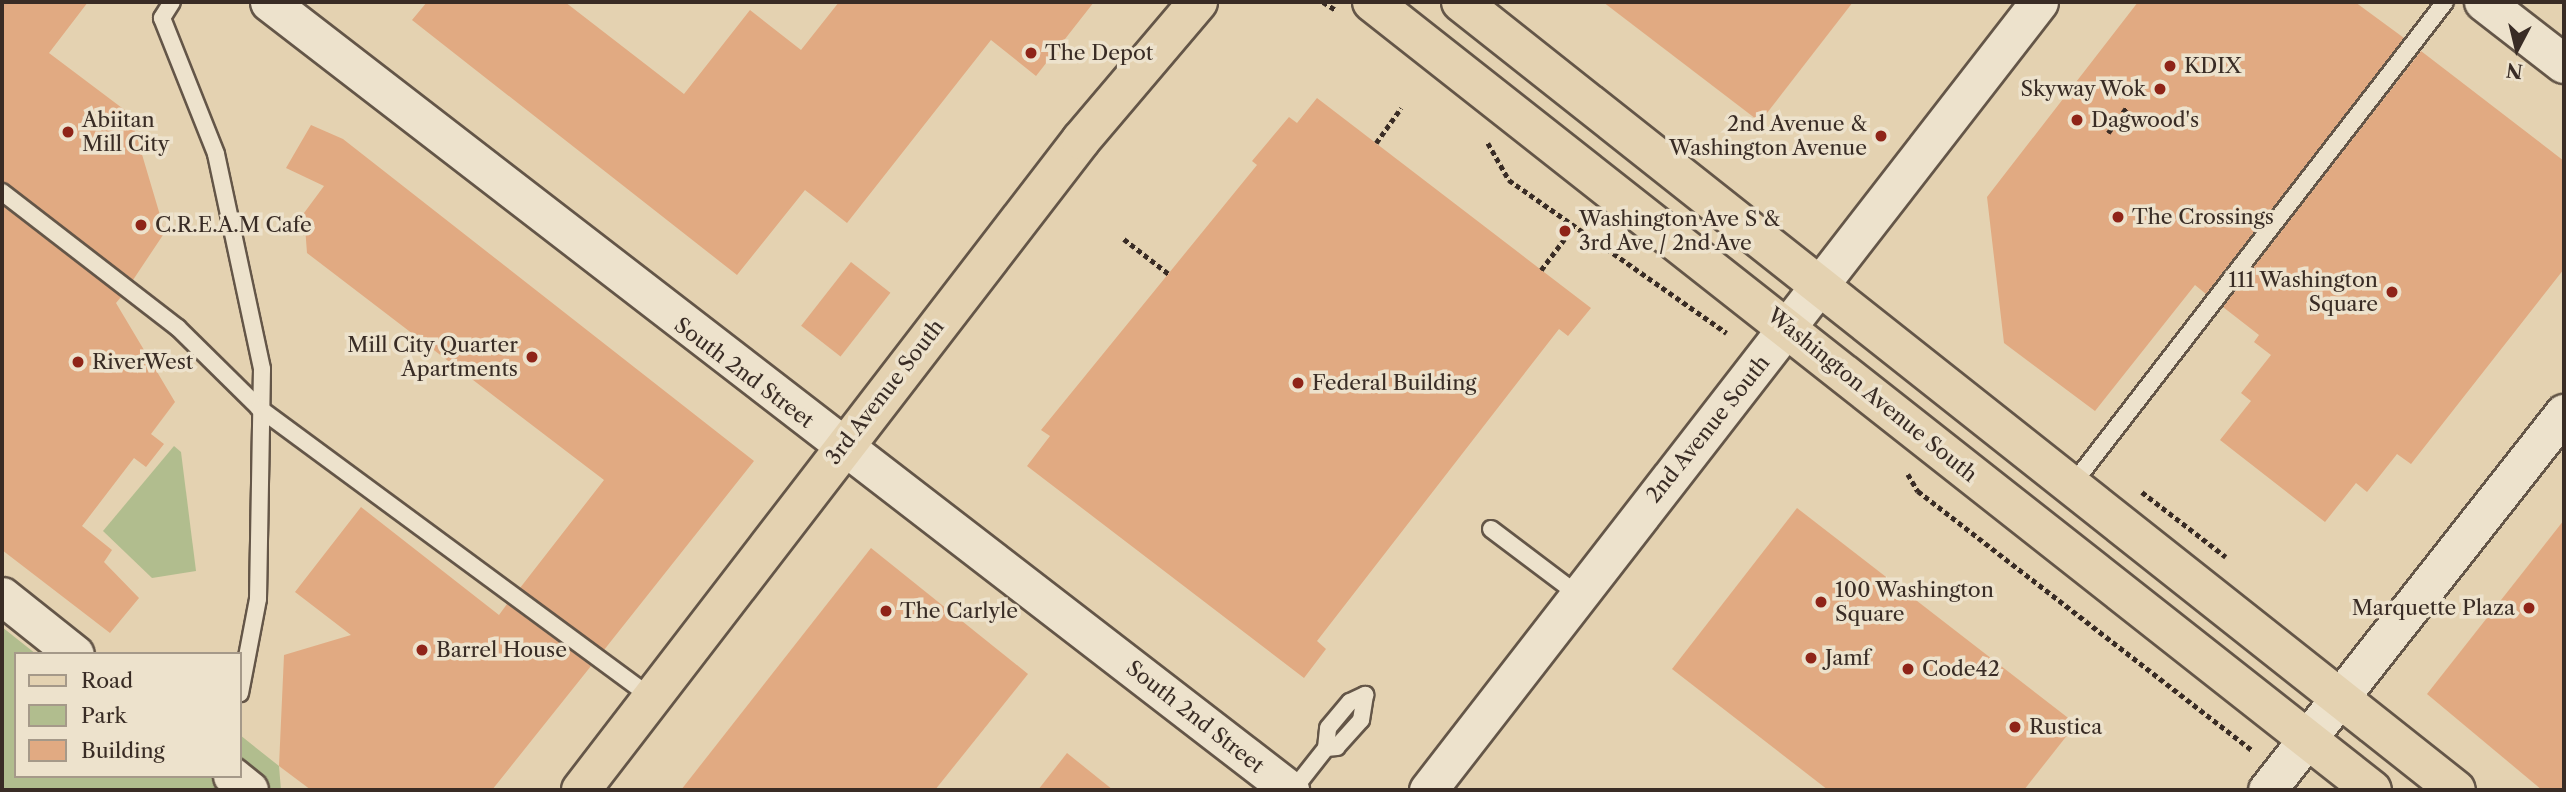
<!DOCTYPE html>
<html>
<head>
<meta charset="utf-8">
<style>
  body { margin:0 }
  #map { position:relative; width:2566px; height:792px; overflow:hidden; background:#e4d2b1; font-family:"Libre Caslon Text",serif }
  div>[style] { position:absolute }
  .green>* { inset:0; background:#b1bd8e }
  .building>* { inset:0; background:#e1aa82; transform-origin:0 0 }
  .path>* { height:4.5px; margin-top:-2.25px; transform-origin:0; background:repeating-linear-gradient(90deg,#392c25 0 5px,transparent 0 8.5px) }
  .roads { filter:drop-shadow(2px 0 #645648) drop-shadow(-2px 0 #645648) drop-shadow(0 2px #645648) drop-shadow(0 -2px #645648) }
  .service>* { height:16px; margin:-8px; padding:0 8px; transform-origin:8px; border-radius:8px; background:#ede2cc }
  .tertiary>* { height:37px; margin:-18.5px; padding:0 18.5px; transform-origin:18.5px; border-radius:18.5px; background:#ede2cc }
  .secondary>* { height:38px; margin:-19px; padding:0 19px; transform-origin:19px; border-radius:19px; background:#ede2cc }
  .primary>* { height:38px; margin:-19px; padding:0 19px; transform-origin:19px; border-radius:19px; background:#e4d2b1 }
  .dots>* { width:19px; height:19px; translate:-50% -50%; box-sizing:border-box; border:4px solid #ede2cc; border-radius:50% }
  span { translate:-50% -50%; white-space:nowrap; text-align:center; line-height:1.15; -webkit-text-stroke:7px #ede2cc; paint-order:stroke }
  .poi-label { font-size:21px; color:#392c25 }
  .left { translate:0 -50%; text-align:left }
  .right { translate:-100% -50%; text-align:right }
  .street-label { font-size:21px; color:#392c25 }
  .frame { position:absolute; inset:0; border:4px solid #392c25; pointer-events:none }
  .legend { position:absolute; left:14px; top:652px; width:228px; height:126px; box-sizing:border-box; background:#ede2cc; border:2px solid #a59989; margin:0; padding:9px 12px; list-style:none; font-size:21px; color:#392c25 }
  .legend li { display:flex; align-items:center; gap:14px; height:35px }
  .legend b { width:35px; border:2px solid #a59989 }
  .north { position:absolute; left:2482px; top:14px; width:70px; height:70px; -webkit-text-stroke:5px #ede2cc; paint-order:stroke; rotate:187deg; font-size:19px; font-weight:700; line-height:28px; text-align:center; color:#392c25 }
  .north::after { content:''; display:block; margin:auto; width:24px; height:32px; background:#392c25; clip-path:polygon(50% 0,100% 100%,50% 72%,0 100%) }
</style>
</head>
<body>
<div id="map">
  <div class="green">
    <i style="clip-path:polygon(174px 446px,181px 452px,196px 571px,152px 578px,103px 531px)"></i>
    <i style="clip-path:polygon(2px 627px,36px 654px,16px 654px,16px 776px,240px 776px,240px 735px,279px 766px,281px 790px,2px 790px)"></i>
  </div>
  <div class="building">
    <i style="clip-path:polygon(2px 2px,88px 2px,49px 53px,130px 114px,165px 232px,133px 280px,2px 182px)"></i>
    <i style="clip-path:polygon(427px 2px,565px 2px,684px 94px,750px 10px,801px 50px,839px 2px,1094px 2px,1036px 76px,991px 40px,847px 223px,805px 190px,737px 275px,412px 20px)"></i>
    <i style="clip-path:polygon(1603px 2px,1853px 2px,1760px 122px)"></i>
    <i style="clip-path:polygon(2138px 2px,2355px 2px,2404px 38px,2206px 294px,2195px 285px,2095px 411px,2004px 343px,1987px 197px)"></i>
    <i style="clip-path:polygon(2421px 51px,2564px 161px,2564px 269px,2411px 464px,2397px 454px,2367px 492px,2356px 483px,2325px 522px,2220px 440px,2251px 401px,2241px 393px,2271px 355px,2254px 342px,2259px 335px,2223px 307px)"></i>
    <i style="clip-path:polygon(1317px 98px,1591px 308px,1568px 336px,1559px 329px,1317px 641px,1326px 649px,1304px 678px,1027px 466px,1050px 436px,1041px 430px,1257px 165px,1252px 161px,1289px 117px,1297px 123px)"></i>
    <i style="clip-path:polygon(311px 125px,343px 139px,754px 461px,604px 650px,520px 588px,604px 480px,307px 253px,304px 213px,324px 186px,286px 168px)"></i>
    <i style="clip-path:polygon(2px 205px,121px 297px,116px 303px,175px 402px,151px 434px,164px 444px,146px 467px,134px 458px,82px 526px,112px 550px,104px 562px,139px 598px,110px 633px,2px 550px)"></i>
    <i style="left:851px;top:262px;width:50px;height:81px;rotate:38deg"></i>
    <i style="clip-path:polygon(361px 507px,499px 615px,507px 604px,591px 666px,492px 790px,311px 790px,279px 766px,284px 655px,351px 635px,295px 592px)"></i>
    <i style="clip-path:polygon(1797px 508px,2076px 724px,2024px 790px,1828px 790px,1672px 669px)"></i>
    <i style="clip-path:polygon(2564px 520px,2564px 790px,2542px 790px,2427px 694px)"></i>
    <i style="clip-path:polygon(871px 548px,1028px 674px,935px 790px,681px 790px)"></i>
    <i style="clip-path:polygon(1067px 753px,1113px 790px,1038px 790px)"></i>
  </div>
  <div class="path">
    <i style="left:1323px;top:2px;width:15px;rotate:32deg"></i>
    <i style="left:2108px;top:133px;width:32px;rotate:-54deg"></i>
    <i style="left:1376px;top:143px;width:43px;rotate:-54.5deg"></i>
    <i style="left:1488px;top:143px;width:43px;rotate:60.4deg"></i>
    <i style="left:1509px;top:180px;width:266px;rotate:35.1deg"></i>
    <i style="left:1124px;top:239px;width:57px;rotate:37.9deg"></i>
    <i style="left:1541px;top:270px;width:40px;rotate:-53deg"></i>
    <i style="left:1908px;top:474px;width:20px;rotate:60deg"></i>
    <i style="left:1918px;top:491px;width:423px;rotate:37.8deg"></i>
    <i style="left:2142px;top:492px;width:106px;rotate:37.7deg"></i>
  </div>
  <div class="roads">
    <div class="service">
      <i style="left:172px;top:2px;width:19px;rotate:122deg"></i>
      <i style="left:162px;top:18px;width:146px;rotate:68.3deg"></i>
      <i style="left:216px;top:154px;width:220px;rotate:77.9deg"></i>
      <i style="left:262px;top:369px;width:230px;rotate:91deg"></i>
      <i style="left:258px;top:599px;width:96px;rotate:100.8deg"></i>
      <i style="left:2px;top:192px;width:222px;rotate:37.7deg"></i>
      <i style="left:178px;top:328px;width:114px;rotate:44.6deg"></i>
      <i style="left:259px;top:408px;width:488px;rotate:36.4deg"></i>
      <i style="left:2072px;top:485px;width:610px;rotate:-52.32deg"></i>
      <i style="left:1491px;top:529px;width:106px;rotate:37deg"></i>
      <i style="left:1293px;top:790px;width:53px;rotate:-51.8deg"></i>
      <i style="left:1326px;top:748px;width:20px;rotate:-84deg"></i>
      <i style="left:1328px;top:728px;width:34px;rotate:-50deg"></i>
      <i style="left:1350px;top:702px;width:17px;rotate:-25deg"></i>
      <i style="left:1365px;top:695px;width:25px;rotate:99deg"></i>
      <i style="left:1361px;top:720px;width:36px;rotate:132deg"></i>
      <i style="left:1337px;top:747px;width:11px;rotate:175deg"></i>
    </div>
    <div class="tertiary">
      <i style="left:269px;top:2px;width:1290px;rotate:37.66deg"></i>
      <i style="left:2px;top:596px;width:93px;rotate:38.5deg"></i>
      <i style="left:232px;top:776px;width:22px;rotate:39deg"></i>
      <i style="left:1428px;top:790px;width:997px;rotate:-52.21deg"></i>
      <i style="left:2267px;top:790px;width:480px;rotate:-51.8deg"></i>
    </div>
    <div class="secondary">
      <i style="left:2484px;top:2px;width:101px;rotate:37.8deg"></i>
    </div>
    <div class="primary">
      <i style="left:1372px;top:2px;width:1273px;rotate:38.24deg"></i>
      <i style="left:1461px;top:2px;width:1269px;rotate:38.38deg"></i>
      <i style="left:581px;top:790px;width:820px;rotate:-52.43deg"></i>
      <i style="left:1081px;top:140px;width:181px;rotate:-49.7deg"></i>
    </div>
  </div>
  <div class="dots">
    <i style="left:1031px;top:53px;background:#8f2418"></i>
    <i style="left:2170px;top:66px;background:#8f2418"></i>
    <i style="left:2160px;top:89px;background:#8f2418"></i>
    <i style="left:2077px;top:120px;background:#8f2418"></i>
    <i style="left:68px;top:132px;background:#8f2418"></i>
    <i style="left:1881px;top:136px;background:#8f2418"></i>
    <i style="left:2118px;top:217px;background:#8f2418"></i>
    <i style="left:141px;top:225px;background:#8f2418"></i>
    <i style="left:1565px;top:231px;background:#8f2418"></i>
    <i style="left:2392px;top:292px;background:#8f2418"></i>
    <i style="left:532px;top:357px;background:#8f2418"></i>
    <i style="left:78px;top:362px;background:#8f2418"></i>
    <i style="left:1298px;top:383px;background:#8f2418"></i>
    <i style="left:1821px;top:602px;background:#8f2418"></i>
    <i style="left:2529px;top:608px;background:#8f2418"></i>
    <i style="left:886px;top:611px;background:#8f2418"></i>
    <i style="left:422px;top:650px;background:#8f2418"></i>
    <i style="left:1811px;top:658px;background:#8f2418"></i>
    <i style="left:1908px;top:669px;background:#8f2418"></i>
    <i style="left:2015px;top:727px;background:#8f2418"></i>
  </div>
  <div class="poi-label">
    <span class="left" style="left:1045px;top:53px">The Depot</span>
    <span class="left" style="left:2184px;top:66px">KDIX</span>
    <span class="right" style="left:2146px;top:89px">Skyway Wok</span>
    <span class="left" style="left:82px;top:132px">Abiitan<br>Mill City</span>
    <span class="left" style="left:2091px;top:120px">Dagwood's</span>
    <span class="right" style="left:1867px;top:136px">2nd Avenue &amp;<br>Washington Avenue</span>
    <span class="left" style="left:2132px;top:217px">The Crossings</span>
    <span class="left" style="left:1579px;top:231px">Washington Ave S &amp;<br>3rd Ave / 2nd Ave</span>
    <span class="left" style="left:155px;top:225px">C.R.E.A.M Cafe</span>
    <span class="right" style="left:2378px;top:292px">111 Washington<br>Square</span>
    <span class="right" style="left:518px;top:357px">Mill City Quarter<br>Apartments</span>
    <span class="left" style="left:92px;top:362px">RiverWest</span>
    <span class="left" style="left:1312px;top:383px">Federal Building</span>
    <span class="left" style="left:1835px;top:602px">100 Washington<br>Square</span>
    <span class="right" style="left:2515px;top:608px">Marquette Plaza</span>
    <span class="left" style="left:900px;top:611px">The Carlyle</span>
    <span class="left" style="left:436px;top:650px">Barrel House</span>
    <span class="left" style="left:1825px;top:658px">Jamf</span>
    <span class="left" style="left:1922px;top:669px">Code42</span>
    <span class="left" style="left:2029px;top:727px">Rustica</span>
  </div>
  <div class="street-label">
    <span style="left:744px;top:373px;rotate:37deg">South 2nd Street</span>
    <span style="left:885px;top:392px;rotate:-52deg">3rd Avenue South</span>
    <span style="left:1872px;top:395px;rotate:39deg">Washington Avenue South</span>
    <span style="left:1708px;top:429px;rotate:-51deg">2nd Avenue South</span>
    <span style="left:1195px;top:717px;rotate:38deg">South 2nd Street</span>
  </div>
  <div class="frame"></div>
  <ul class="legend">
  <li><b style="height:9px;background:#e4d2b1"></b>Road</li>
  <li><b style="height:19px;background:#b1bd8e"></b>Park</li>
  <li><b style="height:19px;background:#e1aa82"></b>Building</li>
  </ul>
  <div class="north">N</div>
</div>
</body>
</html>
